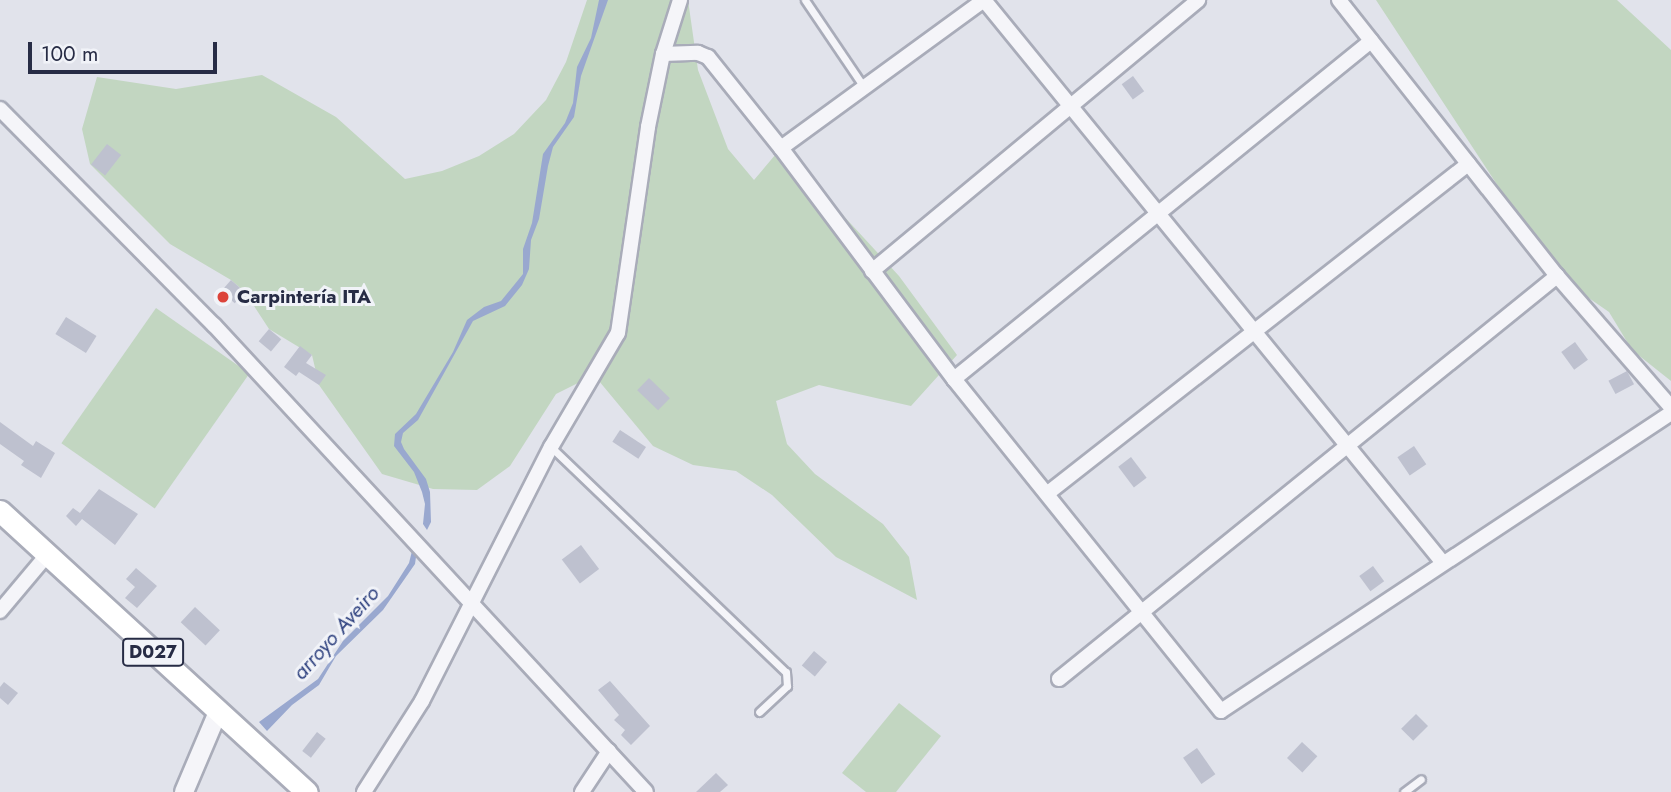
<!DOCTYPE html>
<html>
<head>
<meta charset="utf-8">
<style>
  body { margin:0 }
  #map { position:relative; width:1671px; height:792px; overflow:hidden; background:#e1e3eb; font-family:Jost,sans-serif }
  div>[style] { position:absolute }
  .green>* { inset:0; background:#c2d6c1; transform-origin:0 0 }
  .water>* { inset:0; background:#99a8cf }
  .building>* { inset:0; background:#bec1cf; transform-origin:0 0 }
  .roads { filter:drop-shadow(2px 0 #a9acb9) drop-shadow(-2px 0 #a9acb9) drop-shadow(0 2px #a9acb9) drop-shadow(0 -2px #a9acb9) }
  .service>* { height:7px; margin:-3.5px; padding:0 3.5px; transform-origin:3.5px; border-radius:3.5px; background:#f5f5f9 }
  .minor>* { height:14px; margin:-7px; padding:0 7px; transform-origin:7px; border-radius:7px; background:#f5f5f9 }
  .tertiary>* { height:18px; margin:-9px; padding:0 9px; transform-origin:9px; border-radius:9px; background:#f5f5f9 }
  .primary>* { height:21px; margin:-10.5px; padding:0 10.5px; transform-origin:10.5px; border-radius:10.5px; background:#fff }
  .dots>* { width:19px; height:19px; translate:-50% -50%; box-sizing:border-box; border:4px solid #f1f3f8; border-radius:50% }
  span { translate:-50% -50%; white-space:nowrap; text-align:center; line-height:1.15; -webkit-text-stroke:6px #f1f3f8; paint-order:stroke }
  .shield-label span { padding:2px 5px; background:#f1f3f8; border:2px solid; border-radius:5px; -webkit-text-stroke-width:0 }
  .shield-label { font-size:18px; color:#272c45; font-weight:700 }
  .poi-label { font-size:19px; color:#272c45; font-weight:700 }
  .left { translate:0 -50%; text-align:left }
  .water-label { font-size:21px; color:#2d407e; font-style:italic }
  .scale { position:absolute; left:28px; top:42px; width:189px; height:32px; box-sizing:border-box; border:4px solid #272c45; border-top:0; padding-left:9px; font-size:21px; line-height:24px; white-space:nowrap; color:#272c45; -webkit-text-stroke:5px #f1f3f8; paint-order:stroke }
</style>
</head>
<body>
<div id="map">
  <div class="green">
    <i style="clip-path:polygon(587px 0,688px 0,698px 70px,728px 149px,754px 180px,781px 148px,899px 276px,957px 355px,911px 406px,819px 385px,776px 401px,787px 444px,815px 474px,883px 524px,909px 557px,917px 600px,836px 557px,772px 495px,736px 471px,693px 465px,653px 446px,594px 375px,556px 394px,510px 466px,477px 490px,433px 489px,382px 474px,319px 385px,312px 355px,269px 329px,245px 292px,231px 280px,170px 244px,90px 164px,82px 129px,97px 77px,176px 89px,262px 75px,336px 117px,405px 179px,442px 171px,479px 156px,514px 134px,546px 100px,566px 62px)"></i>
    <i style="clip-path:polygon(1376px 0,1617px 0,1671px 50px,1671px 381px,1632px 350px,1609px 312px,1557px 276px)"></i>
    <i style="left:156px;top:308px;width:114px;height:165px;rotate:35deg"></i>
    <i style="clip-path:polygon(899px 703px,941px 736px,896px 792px,866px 792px,842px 773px)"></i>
  </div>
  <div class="water">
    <i style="clip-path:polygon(599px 0,608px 0,581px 76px,574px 117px,553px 147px,548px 166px,539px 219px,531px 240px,529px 269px,522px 285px,505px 306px,473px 321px,418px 420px,403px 433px,401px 442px,404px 449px,426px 479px,430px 492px,431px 522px,427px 530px,423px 524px,425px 504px,422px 492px,414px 472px,394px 446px,395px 434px,416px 414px,453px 352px,467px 320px,484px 307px,501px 301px,523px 274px,523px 249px,532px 223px,543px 154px,565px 123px,573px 103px,577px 67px,591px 38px)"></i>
    <i style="clip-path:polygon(413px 547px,417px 550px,415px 564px,383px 610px,336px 656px,319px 685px,292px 705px,267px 731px,259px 722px,318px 679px,343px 641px,388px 596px,409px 563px)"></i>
  </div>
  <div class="building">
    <i style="left:1133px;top:76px;width:19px;height:14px;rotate:54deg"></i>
    <i style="left:107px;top:144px;width:18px;height:26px;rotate:38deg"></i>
    <i style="left:231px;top:280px;width:18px;height:15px;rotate:41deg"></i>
    <i style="left:66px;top:317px;width:36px;height:20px;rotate:32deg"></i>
    <i style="left:269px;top:329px;width:16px;height:16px;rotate:40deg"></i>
    <i style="left:1575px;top:342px;width:22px;height:17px;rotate:54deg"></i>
    <i style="clip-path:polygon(300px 346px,312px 355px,306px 363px,326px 375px,319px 385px,299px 372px,296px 376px,284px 367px)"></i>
    <i style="left:1627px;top:371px;width:15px;height:21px;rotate:62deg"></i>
    <i style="left:649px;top:378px;width:29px;height:17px;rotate:44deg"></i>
    <i style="clip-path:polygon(0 422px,33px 446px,36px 441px,55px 453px,41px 478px,21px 465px,24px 461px,0 444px)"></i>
    <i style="left:620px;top:430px;width:31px;height:14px;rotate:33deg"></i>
    <i style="left:1414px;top:446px;width:22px;height:20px;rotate:56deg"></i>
    <i style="left:1131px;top:457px;width:26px;height:16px;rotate:53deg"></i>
    <i style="clip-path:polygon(99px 489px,138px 514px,115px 545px,82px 519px,76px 526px,66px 516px,73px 508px,80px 513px)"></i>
    <i style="left:581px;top:545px;width:30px;height:24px;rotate:53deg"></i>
    <i style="left:1373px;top:566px;width:19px;height:17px;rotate:54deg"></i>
    <i style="clip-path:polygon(136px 568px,157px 586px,137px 608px,125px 598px,135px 587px,126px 579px)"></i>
    <i style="left:195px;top:607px;width:34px;height:21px;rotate:43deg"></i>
    <i style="left:814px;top:651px;width:17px;height:19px;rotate:40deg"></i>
    <i style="clip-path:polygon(610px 681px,650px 726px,631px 745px,621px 735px,625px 730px,614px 720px,619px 715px,598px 690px)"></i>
    <i style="clip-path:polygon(4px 682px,18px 693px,8px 705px,0 698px,0 687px)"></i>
    <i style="left:1416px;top:714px;width:17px;height:21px;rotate:45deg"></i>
    <i style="left:317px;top:732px;width:11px;height:24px;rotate:38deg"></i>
    <i style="left:1302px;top:742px;width:21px;height:22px;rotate:43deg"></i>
    <i style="left:1197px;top:748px;width:32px;height:17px;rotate:55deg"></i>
    <i style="clip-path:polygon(716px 773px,728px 785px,720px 792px,696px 792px)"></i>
  </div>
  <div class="roads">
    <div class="service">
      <i style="left:805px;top:0;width:105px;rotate:55.9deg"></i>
      <i style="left:551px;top:447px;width:325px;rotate:43.8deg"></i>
      <i style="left:786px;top:672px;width:14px;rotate:86deg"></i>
      <i style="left:787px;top:686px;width:38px;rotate:137deg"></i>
      <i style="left:1404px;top:792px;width:21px;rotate:-37deg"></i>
    </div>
    <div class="minor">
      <i style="left:984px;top:0;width:726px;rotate:50.81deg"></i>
      <i style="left:1339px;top:0;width:352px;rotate:51.7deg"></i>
      <i style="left:1557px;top:276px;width:174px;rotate:49deg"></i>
      <i style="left:663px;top:54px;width:35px;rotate:-2deg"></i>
      <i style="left:698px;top:53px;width:11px;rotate:22deg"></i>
      <i style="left:708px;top:57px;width:117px;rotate:51.3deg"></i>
      <i style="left:781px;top:148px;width:289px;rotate:53.2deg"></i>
      <i style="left:954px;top:379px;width:426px;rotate:51.2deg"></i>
      <i style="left:1221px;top:711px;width:540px;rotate:-33.51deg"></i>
      <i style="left:0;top:109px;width:304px;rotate:45.3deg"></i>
      <i style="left:214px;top:325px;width:636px;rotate:47.23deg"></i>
      <i style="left:781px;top:148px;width:251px;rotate:-36.1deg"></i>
      <i style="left:872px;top:271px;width:424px;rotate:-39.7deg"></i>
      <i style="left:954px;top:379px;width:537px;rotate:-39.03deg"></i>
      <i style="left:1048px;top:493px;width:534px;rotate:-38.07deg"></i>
      <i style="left:0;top:611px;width:73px;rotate:-50deg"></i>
      <i style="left:1059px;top:679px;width:641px;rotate:-38.98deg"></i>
      <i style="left:364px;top:792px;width:108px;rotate:-57.5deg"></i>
      <i style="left:422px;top:701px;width:285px;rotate:-63.1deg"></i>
      <i style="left:551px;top:447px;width:132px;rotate:-59.6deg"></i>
      <i style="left:618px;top:333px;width:208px;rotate:-81.7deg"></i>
      <i style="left:648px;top:127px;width:75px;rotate:-78.4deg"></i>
      <i style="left:663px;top:54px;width:57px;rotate:-72.5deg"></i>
      <i style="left:582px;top:792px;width:49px;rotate:-56.6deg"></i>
    </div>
    <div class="tertiary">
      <i style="left:184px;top:792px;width:87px;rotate:-67deg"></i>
    </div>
    <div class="primary">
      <i style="left:0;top:511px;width:416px;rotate:42.5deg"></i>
    </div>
  </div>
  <div class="dots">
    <i style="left:223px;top:297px;background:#dc433a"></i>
  </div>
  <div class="shield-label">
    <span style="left:153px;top:652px">D027</span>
  </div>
  <div class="poi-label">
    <span class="left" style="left:237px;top:297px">Carpintería ITA</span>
  </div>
  <div class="water-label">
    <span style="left:336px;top:633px;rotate:-48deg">arroyo Aveiro</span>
  </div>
  <div class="scale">100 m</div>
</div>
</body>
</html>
